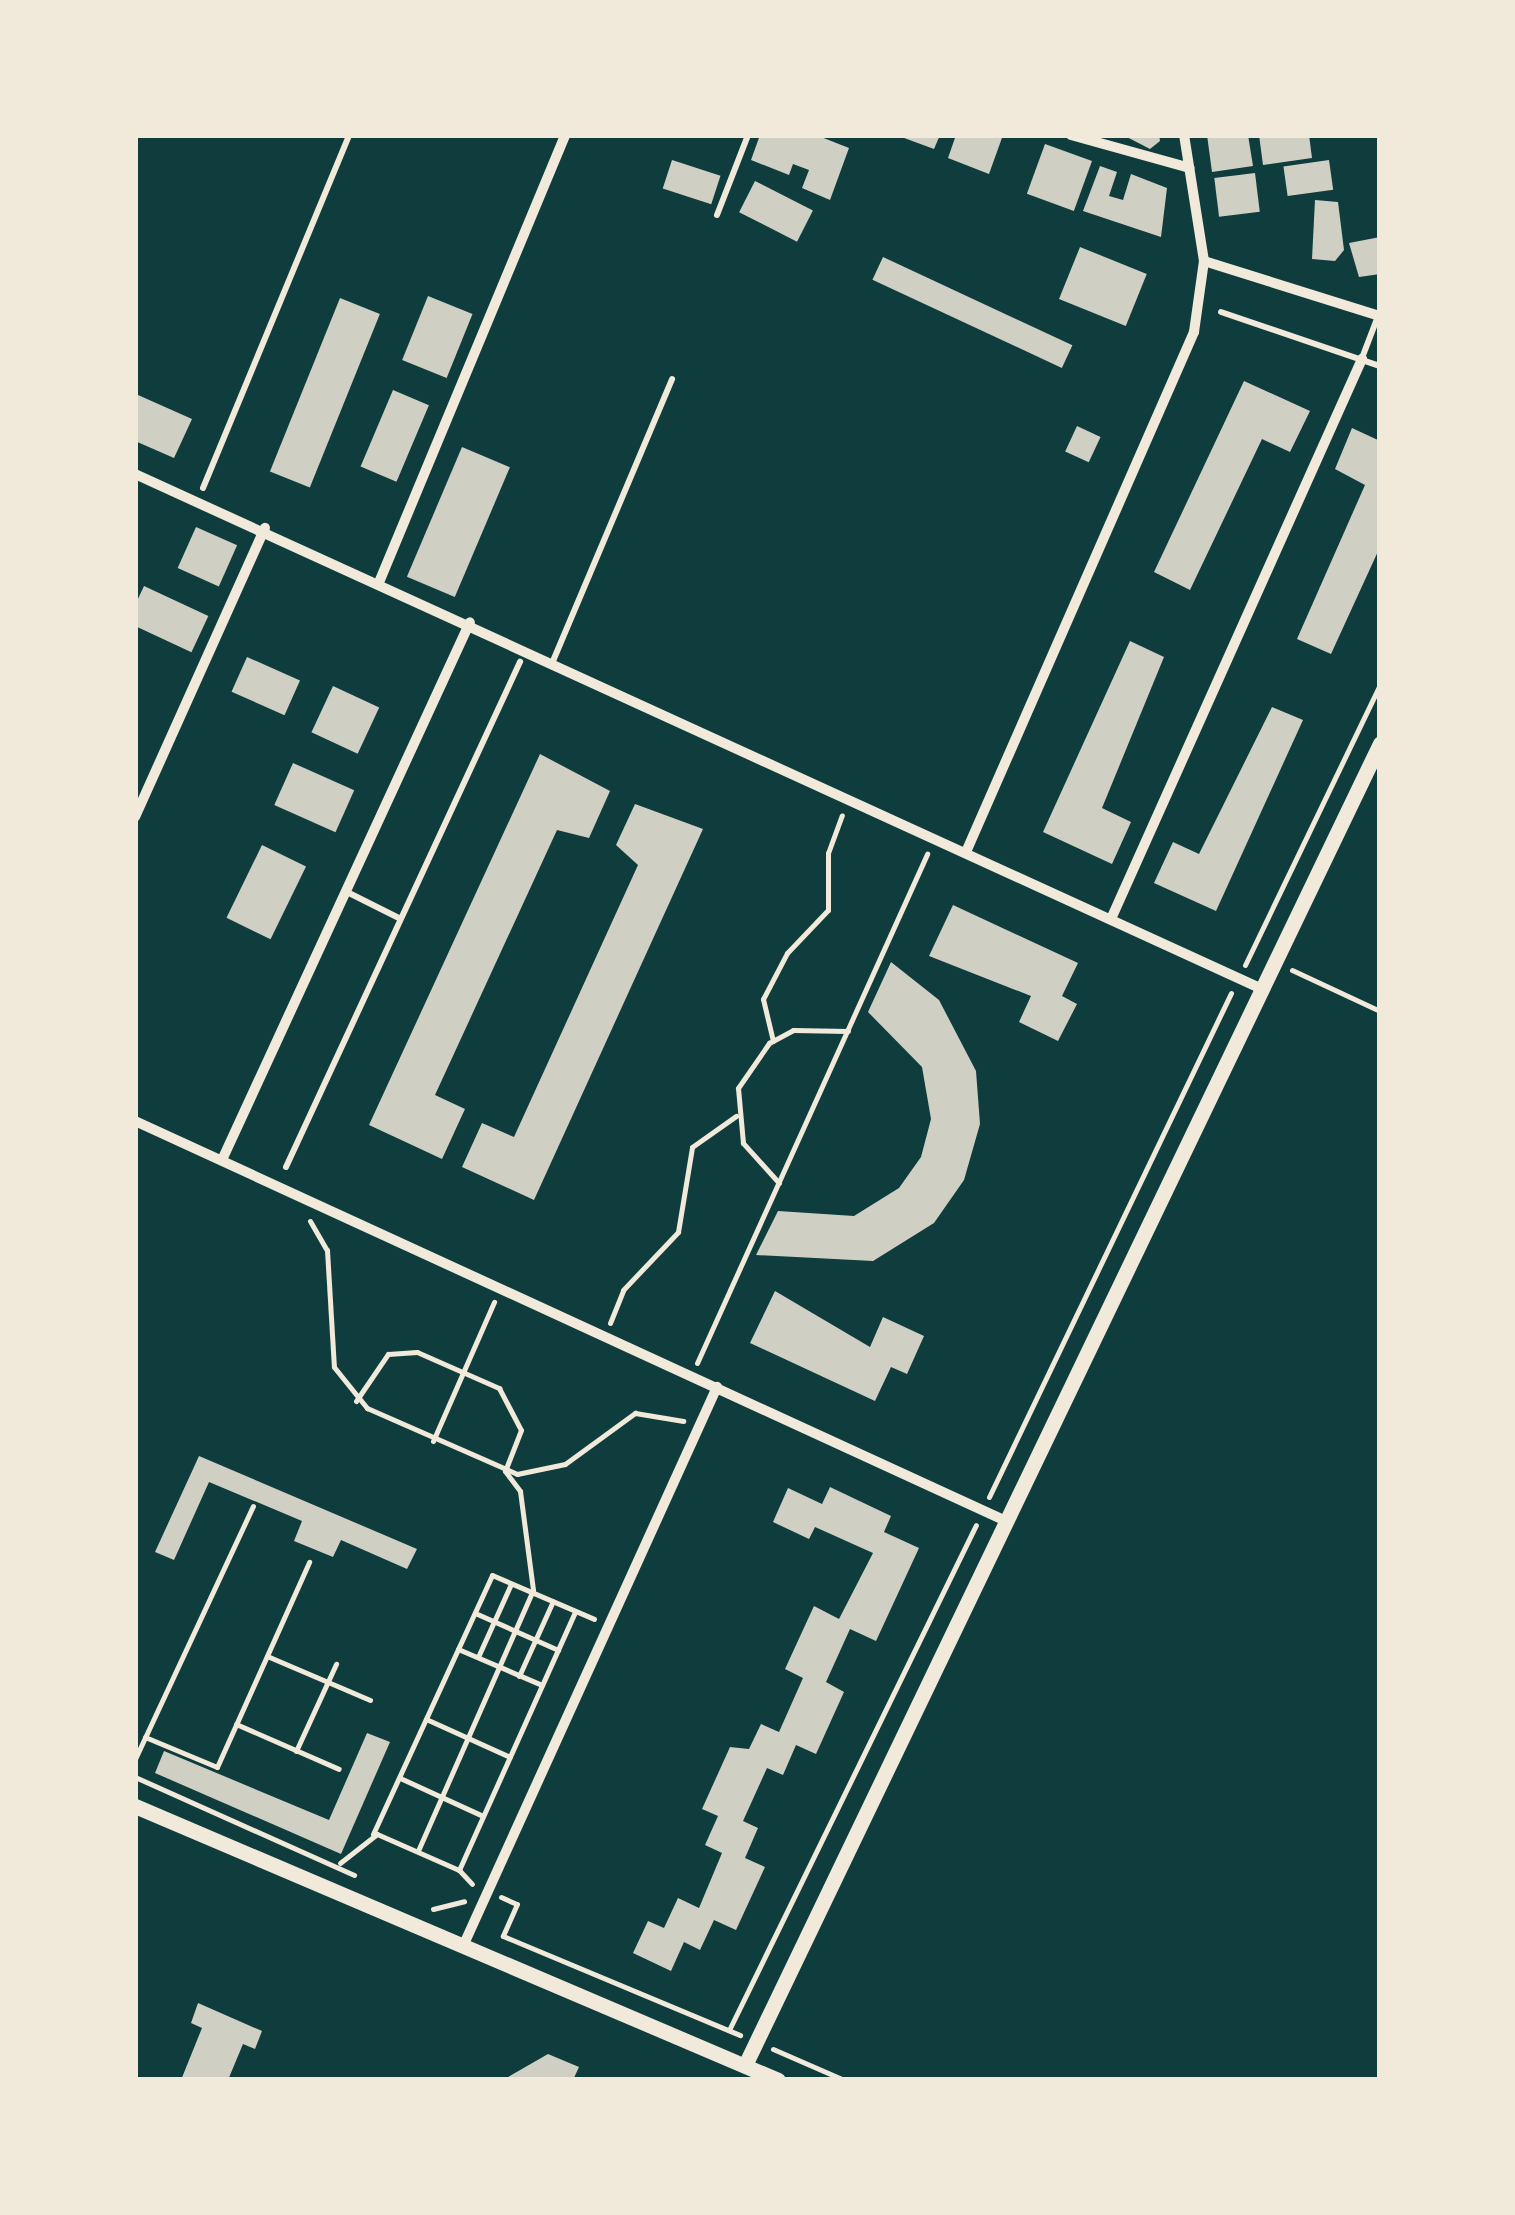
<!DOCTYPE html>
<html>
<head>
<meta charset="utf-8">
<style>
  body { margin:0 }
  #map { position:relative; width:1515px; height:2215px; overflow:hidden; background:#0f3d3e; font-family:"Exo 2",sans-serif }
  div>[style] { position:absolute }
  .building>* { inset:0; background:#cfcfc3; transform-origin:0 0 }
  .path>* { height:5px; margin:-2.5px; padding:0 2.5px; transform-origin:2.5px; border-radius:2.5px; background:#f1e9da }
  .service>* { height:6px; margin:-3px; padding:0 3px; transform-origin:3px; border-radius:3px; background:#f1e9da }
  .minor>* { height:10px; margin:-5px; padding:0 5px; transform-origin:5px; border-radius:5px; background:#f1e9da }
  .tertiary>* { height:15px; margin:-7.5px; padding:0 7.5px; transform-origin:7.5px; border-radius:7.5px; background:#f1e9da }
  span { translate:-50% -50%; white-space:nowrap; text-align:center; line-height:1.15; -webkit-text-stroke:9px #f1e9da; paint-order:stroke }
  .frame { position:absolute; inset:0; border:138px solid #f1e9da; pointer-events:none }
</style>
</head>
<body>
<div id="map">
  <div class="building">
    <i style="clip-path:polygon(760px 135px,816px 135px,849px 148px,830px 200px,802px 188px,809px 170px,793px 164px,789px 175px,751px 160px)"></i>
    <i style="clip-path:polygon(896px 135px,940px 135px,934px 149px)"></i>
    <i style="clip-path:polygon(956px 135px,1003px 135px,989px 174px,948px 158px)"></i>
    <i style="clip-path:polygon(1123px 135px,1159px 135px,1160px 141px,1150px 149px)"></i>
    <i style="clip-path:polygon(1207px 135px,1248px 135px,1253px 166px,1212px 172px)"></i>
    <i style="clip-path:polygon(1259px 135px,1309px 135px,1312px 158px,1263px 165px)"></i>
    <i style="left:1045px;top:144px;width:50px;height:53px;rotate:20deg"></i>
    <i style="left:672px;top:160px;width:51px;height:30px;rotate:18deg"></i>
    <i style="left:1329px;top:160px;width:30px;height:46px;rotate:82deg"></i>
    <i style="clip-path:polygon(1100px 166px,1117px 172px,1109px 196px,1123px 200px,1131px 174px,1167px 188px,1161px 237px,1083px 211px)"></i>
    <i style="left:1255px;top:173px;width:39px;height:41px;rotate:83deg"></i>
    <i style="left:755px;top:181px;width:65px;height:35px;rotate:27deg"></i>
    <i style="clip-path:polygon(1315px 200px,1338px 202px,1344px 250px,1335px 261px,1312px 259px)"></i>
    <i style="clip-path:polygon(1380px 237px,1380px 274px,1359px 277px,1349px 243px)"></i>
    <i style="left:1080px;top:247px;width:72px;height:56px;rotate:22deg"></i>
    <i style="left:883px;top:257px;width:209px;height:25px;rotate:25deg"></i>
    <i style="left:428px;top:296px;width:48px;height:69px;rotate:22deg"></i>
    <i style="left:340px;top:298px;width:43px;height:187px;rotate:22deg"></i>
    <i style="clip-path:polygon(1244px 381px,1310px 411px,1290px 452px,1262px 439px,1190px 590px,1154px 572px)"></i>
    <i style="left:393px;top:390px;width:39px;height:83px;rotate:23deg"></i>
    <i style="clip-path:polygon(138px 395px,192px 419px,174px 458px,135px 441px)"></i>
    <i style="left:1077px;top:426px;width:26px;height:28px;rotate:25deg"></i>
    <i style="clip-path:polygon(1352px 428px,1380px 441px,1380px 547px,1331px 654px,1297px 639px,1365px 485px,1335px 469px)"></i>
    <i style="left:462px;top:447px;width:52px;height:141px;rotate:23deg"></i>
    <i style="left:196px;top:527px;width:45px;height:45px;rotate:24deg"></i>
    <i style="left:144px;top:586px;width:71px;height:40px;rotate:25deg"></i>
    <i style="clip-path:polygon(1130px 641px,1164px 657px,1102px 808px,1131px 822px,1112px 864px,1043px 832px)"></i>
    <i style="left:247px;top:657px;width:58px;height:38px;rotate:24deg"></i>
    <i style="left:333px;top:686px;width:51px;height:51px;rotate:25deg"></i>
    <i style="clip-path:polygon(1272px 707px,1303px 720px,1216px 911px,1154px 883px,1173px 842px,1199px 854px)"></i>
    <i style="clip-path:polygon(540px 754px,610px 791px,589px 838px,557px 830px,435px 1095px,465px 1109px,442px 1159px,369px 1125px)"></i>
    <i style="left:293px;top:763px;width:67px;height:46px;rotate:24deg"></i>
    <i style="clip-path:polygon(635px 804px,703px 829px,534px 1200px,462px 1167px,482px 1123px,514px 1137px,638px 865px,616px 845px)"></i>
    <i style="left:262px;top:845px;width:49px;height:81px;rotate:26deg"></i>
    <i style="clip-path:polygon(953px 905px,1078px 963px,1062px 996px,1077px 1004px,1058px 1041px,1019px 1022px,1031px 996px,929px 956px)"></i>
    <i style="clip-path:polygon(891px 962px,939px 1000px,976px 1071px,980px 1124px,964px 1180px,934px 1223px,873px 1261px,756px 1255px,778px 1211px,854px 1216px,899px 1188px,921px 1157px,931px 1119px,922px 1067px,868px 1012px)"></i>
    <i style="clip-path:polygon(775px 1291px,870px 1347px,883px 1317px,924px 1336px,907px 1374px,891px 1367px,875px 1401px,750px 1343px)"></i>
    <i style="clip-path:polygon(199px 1456px,417px 1549px,407px 1569px,341px 1540px,333px 1557px,294px 1541px,302px 1521px,209px 1482px,174px 1560px,155px 1552px)"></i>
    <i style="clip-path:polygon(830px 1487px,891px 1516px,884px 1532px,919px 1548px,876px 1641px,850px 1629px,826px 1682px,844px 1692px,816px 1754px,796px 1745px,783px 1775px,767px 1768px,743px 1821px,758px 1828px,745px 1858px,765px 1867px,736px 1930px,714px 1920px,700px 1950px,684px 1942px,671px 1971px,633px 1953px,648px 1921px,664px 1928px,678px 1898px,699px 1908px,722px 1853px,705px 1845px,718px 1816px,702px 1809px,730px 1747px,749px 1749px,761px 1724px,779px 1732px,803px 1678px,785px 1669px,814px 1606px,839px 1619px,873px 1553px,815px 1527px,809px 1539px,773px 1522px,788px 1488px,822px 1504px)"></i>
    <i style="clip-path:polygon(367px 1733px,390px 1742px,341px 1854px,155px 1773px,164px 1751px,329px 1820px)"></i>
    <i style="clip-path:polygon(198px 2003px,262px 2031px,255px 2049px,243px 2044px,228px 2080px,166px 2080px,181px 2080px,202px 2028px,191px 2023px)"></i>
    <i style="clip-path:polygon(548px 2054px,579px 2067px,573px 2080px,503px 2080px)"></i>
  </div>
  <div class="path">
    <i style="left:1245px;top:965px;width:312px;rotate:-64.3deg"></i>
    <i style="left:1292px;top:970px;width:97px;rotate:25deg"></i>
    <i style="left:773px;top:1041px;width:43px;rotate:-103.4deg"></i>
    <i style="left:763px;top:999px;width:52px;rotate:-62.4deg"></i>
    <i style="left:787px;top:953px;width:59px;rotate:-46.4deg"></i>
    <i style="left:828px;top:910px;width:57px;rotate:-90deg"></i>
    <i style="left:828px;top:853px;width:40px;rotate:-69.8deg"></i>
    <i style="left:779px;top:1183px;width:54px;rotate:-132deg"></i>
    <i style="left:743px;top:1143px;width:55px;rotate:-95.2deg"></i>
    <i style="left:738px;top:1088px;width:55px;rotate:-55.4deg"></i>
    <i style="left:769px;top:1043px;width:27px;rotate:-28deg"></i>
    <i style="left:793px;top:1030px;width:55px;rotate:1deg"></i>
    <i style="left:310px;top:1221px;width:34px;rotate:60deg"></i>
    <i style="left:327px;top:1250px;width:117px;rotate:86.6deg"></i>
    <i style="left:334px;top:1367px;width:53px;rotate:51.2deg"></i>
    <i style="left:367px;top:1408px;width:164px;rotate:23.7deg"></i>
    <i style="left:517px;top:1474px;width:49px;rotate:-11.8deg"></i>
    <i style="left:565px;top:1464px;width:87px;rotate:-36.1deg"></i>
    <i style="left:635px;top:1413px;width:49px;rotate:9.5deg"></i>
    <i style="left:610px;top:1323px;width:35px;rotate:-68deg"></i>
    <i style="left:623px;top:1290px;width:80px;rotate:-46.5deg"></i>
    <i style="left:678px;top:1232px;width:86px;rotate:-80.6deg"></i>
    <i style="left:692px;top:1147px;width:54px;rotate:-35.2deg"></i>
    <i style="left:697px;top:1363px;width:559px;rotate:-65.68deg"></i>
    <i style="left:356px;top:1401px;width:57px;rotate:-55.8deg"></i>
    <i style="left:388px;top:1354px;width:29px;rotate:-4deg"></i>
    <i style="left:417px;top:1352px;width:90px;rotate:23.7deg"></i>
    <i style="left:499px;top:1388px;width:47px;rotate:62.4deg"></i>
    <i style="left:521px;top:1430px;width:44px;rotate:111.3deg"></i>
    <i style="left:505px;top:1471px;width:25px;rotate:53deg"></i>
    <i style="left:520px;top:1491px;width:100px;rotate:82.5deg"></i>
    <i style="left:533px;top:1590px;width:285px;rotate:113.8deg"></i>
    <i style="left:433px;top:1441px;width:152px;rotate:-66.3deg"></i>
    <i style="left:989px;top:1497px;width:559px;rotate:-64.35deg"></i>
    <i style="left:475px;top:1613px;width:91px;rotate:24deg"></i>
    <i style="left:458px;top:1649px;width:91px;rotate:23.2deg"></i>
    <i style="left:267px;top:1656px;width:112px;rotate:23.1deg"></i>
    <i style="left:478px;top:1657px;width:80px;rotate:-65.7deg"></i>
    <i style="left:519px;top:1676px;width:82px;rotate:-65.6deg"></i>
    <i style="left:426px;top:1719px;width:92px;rotate:24.3deg"></i>
    <i style="left:236px;top:1724px;width:112px;rotate:23.6deg"></i>
    <i style="left:145px;top:1737px;width:78px;rotate:22.6deg"></i>
    <i style="left:217px;top:1767px;width:225px;rotate:-65.8deg"></i>
    <i style="left:296px;top:1751px;width:96px;rotate:-65.3deg"></i>
    <i style="left:135px;top:1759px;width:279px;rotate:-65deg"></i>
    <i style="left:135px;top:1777px;width:240px;rotate:24.1deg"></i>
    <i style="left:400px;top:1778px;width:91px;rotate:24.6deg"></i>
    <i style="left:373px;top:1834px;width:285px;rotate:-65.3deg"></i>
    <i style="left:492px;top:1575px;width:111px;rotate:23.3deg"></i>
    <i style="left:340px;top:1863px;width:47px;rotate:-38.1deg"></i>
    <i style="left:377px;top:1834px;width:90px;rotate:23.7deg"></i>
    <i style="left:459px;top:1870px;width:19px;rotate:47deg"></i>
    <i style="left:459px;top:1870px;width:283px;rotate:-65.8deg"></i>
    <i style="left:501px;top:1897px;width:17px;rotate:24deg"></i>
    <i style="left:517px;top:1904px;width:35px;rotate:114deg"></i>
    <i style="left:503px;top:1936px;width:257px;rotate:22.7deg"></i>
    <i style="left:433px;top:1909px;width:32px;rotate:-14deg"></i>
    <i style="left:729px;top:2030px;width:562px;rotate:-63.94deg"></i>
    <i style="left:773px;top:2049px;width:77px;rotate:23.6deg"></i>
  </div>
  <div class="service">
    <i style="left:717px;top:215px;width:86px;rotate:-68.8deg"></i>
    <i style="left:1221px;top:312px;width:168px;rotate:18.8deg"></i>
    <i style="left:1362px;top:358px;width:45px;rotate:-69.1deg"></i>
    <i style="left:203px;top:488px;width:382px;rotate:-67.5deg"></i>
    <i style="left:553px;top:661px;width:306px;rotate:-67.1deg"></i>
    <i style="left:347px;top:892px;width:58px;rotate:26.6deg"></i>
    <i style="left:286px;top:1167px;width:557px;rotate:-65.14deg"></i>
  </div>
  <div class="minor">
    <i style="left:1071px;top:135px;width:123px;rotate:15.5deg"></i>
    <i style="left:1204px;top:261px;width:184px;rotate:17.4deg"></i>
    <i style="left:135px;top:474px;width:1237px;rotate:24.56deg"></i>
    <i style="left:380px;top:580px;width:482px;rotate:-67.4deg"></i>
    <i style="left:135px;top:817px;width:317px;rotate:-65.8deg"></i>
    <i style="left:966px;top:852px;width:568px;rotate:-66.32deg"></i>
    <i style="left:1194px;top:332px;width:72px;rotate:-82deg"></i>
    <i style="left:1204px;top:261px;width:128px;rotate:-99deg"></i>
    <i style="left:1111px;top:919px;width:614px;rotate:-65.86deg"></i>
    <i style="left:135px;top:1121px;width:961px;rotate:24.67deg"></i>
    <i style="left:222px;top:1160px;width:592px;rotate:-65.25deg"></i>
    <i style="left:464px;top:1944px;width:612px;rotate:-65.57deg"></i>
  </div>
  <div class="tertiary">
    <i style="left:135px;top:1806px;width:699px;rotate:23.08deg"></i>
    <i style="left:746px;top:2063px;width:1464px;rotate:-64.34deg"></i>
  </div>
  <div class="frame"></div>
</div>
</body>
</html>
